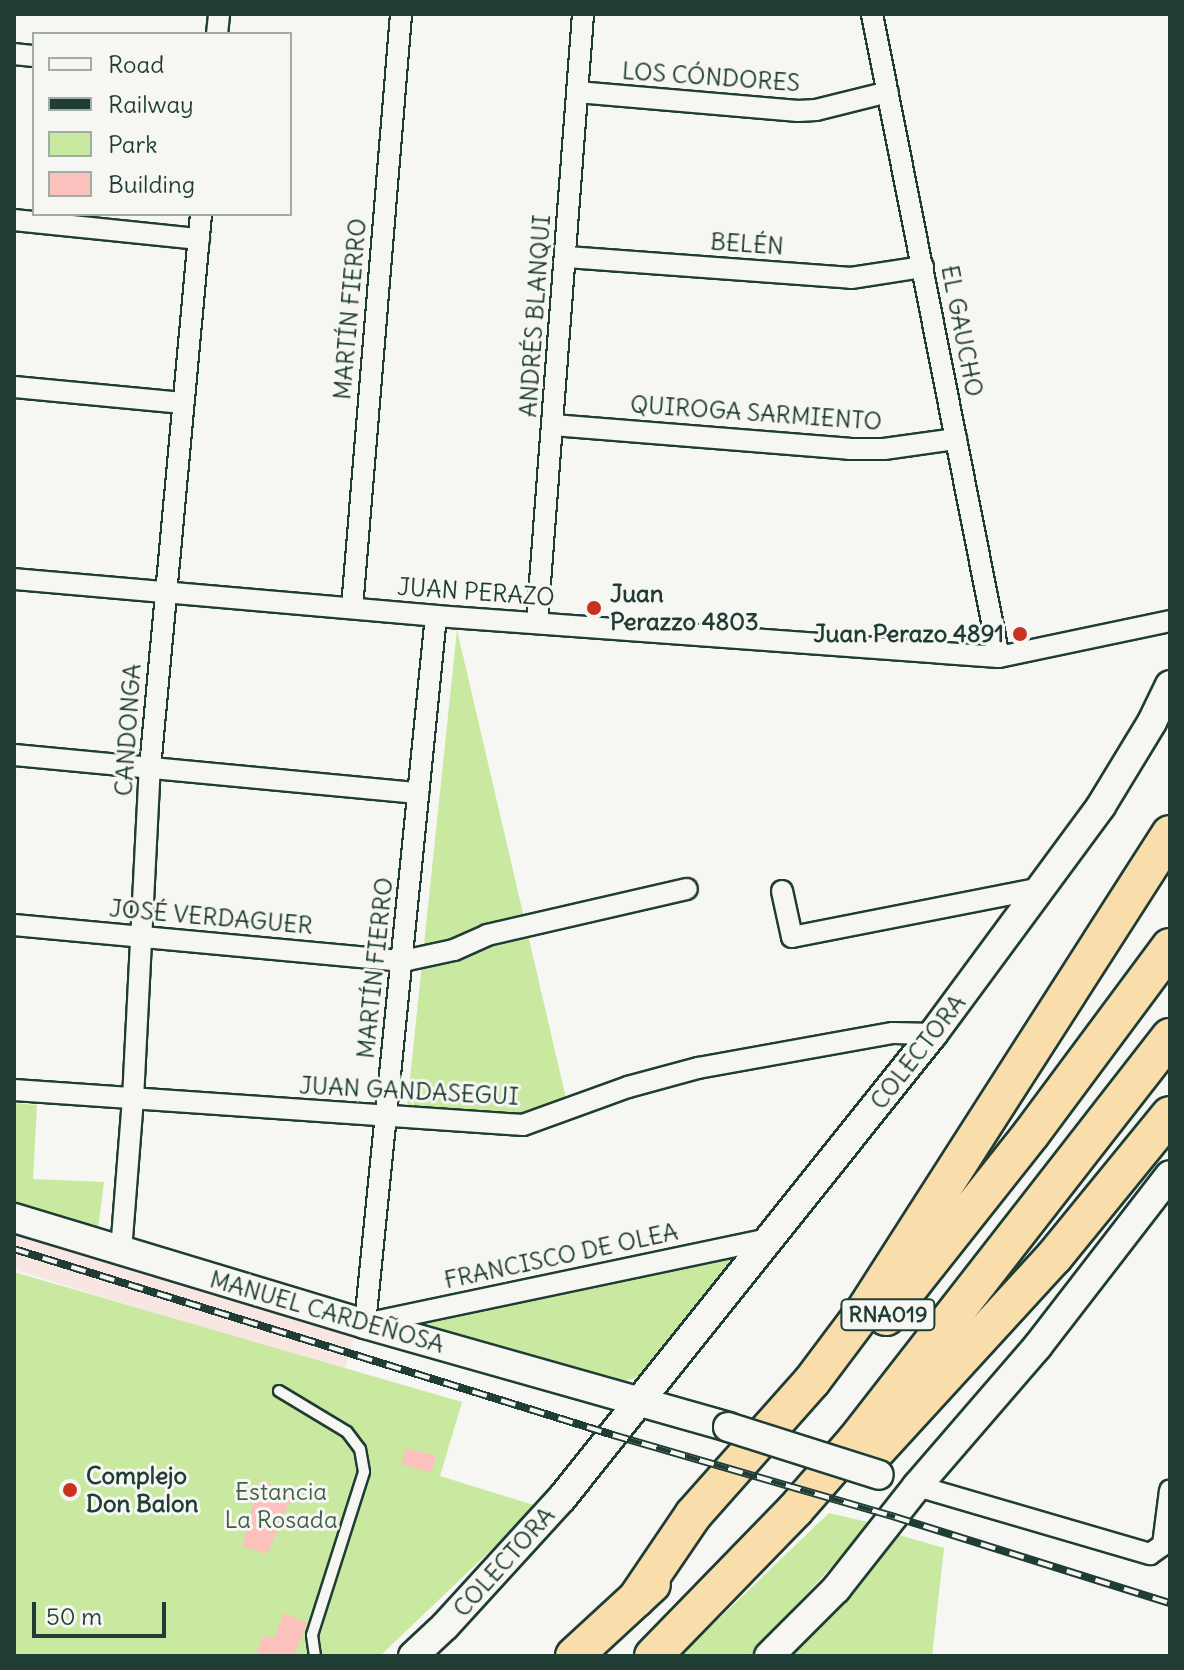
<!DOCTYPE html>
<html>
<head>
<meta charset="utf-8">
<style>
  body { margin:0 }
  #map { position:relative; width:1184px; height:1670px; overflow:hidden; background:#f6f6f2; font-family:Delius,sans-serif }
  div>[style] { position:absolute }
  .built>* { inset:0; background:#f8e6e2; transform-origin:0 0 }
  .green>* { inset:0; background:#c9e9a1 }
  .building>* { inset:0; background:#fcc0bd; transform-origin:0 0 }
  .roads { filter:drop-shadow(2px 0 #1f3d34) drop-shadow(-2px 0 #1f3d34) drop-shadow(0 2px #1f3d34) drop-shadow(0 -2px #1f3d34) }
  .lane>* { height:10px; margin:-5px; padding:0 5px; transform-origin:5px; border-radius:5px; background:#f6f6f2 }
  .street>* { height:20px; margin:-10px; padding:0 10px; transform-origin:10px; border-radius:10px; background:#f6f6f2 }
  .secondary>* { height:28px; margin:-14px; padding:0 14px; transform-origin:14px; border-radius:14px; background:#f6f6f2 }
  .highway>* { height:36px; margin:-18px; padding:0 18px; transform-origin:18px; border-radius:18px; background:#f9deab }
  .rail>* { height:8px; margin-top:-4px; transform-origin:0; background:repeating-linear-gradient(90deg,#f6f6f2 0 15px,#1f3d34 0 30px); box-sizing:border-box; border-block:2px solid #1f3d34 }
  .bridges { filter:drop-shadow(2px 0 #1f3d34) drop-shadow(-2px 0 #1f3d34) drop-shadow(0 2px #1f3d34) drop-shadow(0 -2px #1f3d34) }
  .secondary-bridge>* { height:28px; margin:-14px; padding:0 14px; transform-origin:14px; border-radius:14px; background:#f6f6f2 }
  .dots>* { width:22px; height:22px; translate:-50% -50%; box-sizing:border-box; border:4px solid #f6f6f2; border-radius:50% }
  span { translate:-50% -50%; white-space:nowrap; text-align:center; line-height:1.15; -webkit-text-stroke:6px #f6f6f2; paint-order:stroke }
  .shield-label span { padding:2px 6px; background:#f6f6f2; border:2px solid; border-radius:6px; -webkit-text-stroke-width:0 }
  .shield-label { font-size:22px; color:#1f3d34; font-weight:700 }
  .street-label { font-size:24px; color:#1f3d34 }
  .poi-label { font-size:24px; color:#1f3d34; font-weight:700 }
  .left { translate:0 -50%; text-align:left }
  .right { translate:-100% -50%; text-align:right }
  .park-label { font-size:24px; color:#415f4a }
  .frame { position:absolute; inset:0; border:16px solid #1f3d34; pointer-events:none }
  .legend { position:absolute; left:32px; top:32px; width:260px; height:184px; box-sizing:border-box; background:#f6f6f2; border:2px solid #a0aca6; margin:0; padding:10px 14px; list-style:none; font-size:24px; color:#1f3d34 }
  .legend li { display:flex; align-items:center; gap:16px; height:40px }
  .legend b { width:40px; border:2px solid #a0aca6 }
  .scale { position:absolute; left:32px; top:1602px; width:134px; height:36px; box-sizing:border-box; border:4px solid #1f3d34; border-top:0; padding-left:10px; font-size:24px; line-height:28px; white-space:nowrap; color:#1f3d34; -webkit-text-stroke:6px #f6f6f2; paint-order:stroke }
</style>
</head>
<body>
<div id="map">
  <div class="built">
    <i style="left:14px;top:1229px;width:357px;height:39px;rotate:17deg"></i>
  </div>
  <div class="green">
    <i style="clip-path:polygon(457px 630px,566px 1098px,518px 1116px,407px 1107px)"></i>
    <i style="clip-path:polygon(14px 1103px,37px 1105px,33px 1179px,104px 1182px,98px 1229px,14px 1203px)"></i>
    <i style="clip-path:polygon(738px 1258px,645px 1374px,614px 1385px,406px 1325px)"></i>
    <i style="clip-path:polygon(14px 1272px,462px 1402px,440px 1476px,537px 1506px,380px 1656px,14px 1656px)"></i>
    <i style="clip-path:polygon(829px 1513px,872px 1523px,749px 1656px,680px 1656px)"></i>
    <i style="clip-path:polygon(899px 1535px,944px 1548px,932px 1656px,789px 1656px)"></i>
  </div>
  <div class="building">
    <i style="left:406px;top:1448px;width:31px;height:17px;rotate:15deg"></i>
    <i style="clip-path:polygon(260px 1480px,294px 1492px,267px 1554px,242px 1546px)"></i>
    <i style="clip-path:polygon(284px 1613px,307px 1623px,293px 1656px,255px 1656px,264px 1635px,274px 1639px)"></i>
  </div>
  <div class="roads">
    <div class="lane">
      <i style="left:279px;top:1391px;width:79px;rotate:31.1deg"></i>
      <i style="left:347px;top:1432px;width:21px;rotate:53deg"></i>
      <i style="left:360px;top:1449px;width:23px;rotate:80deg"></i>
      <i style="left:364px;top:1472px;width:171px;rotate:107.7deg"></i>
      <i style="left:312px;top:1635px;width:21px;rotate:82deg"></i>
    </div>
    <div class="street">
      <i style="left:872px;top:14px;width:655px;rotate:78.83deg"></i>
      <i style="left:217px;top:34px;width:20px;rotate:-84deg"></i>
      <i style="left:14px;top:54px;width:20px;rotate:6deg"></i>
      <i style="left:577px;top:92px;width:222px;rotate:4.9deg"></i>
      <i style="left:798px;top:111px;width:18px;rotate:-3deg"></i>
      <i style="left:816px;top:110px;width:74px;rotate:-14deg"></i>
      <i style="left:14px;top:220px;width:186px;rotate:5.9deg"></i>
      <i style="left:567px;top:257px;width:285px;rotate:4.2deg"></i>
      <i style="left:851px;top:278px;width:73px;rotate:-8.7deg"></i>
      <i style="left:14px;top:387px;width:170px;rotate:5.4deg"></i>
      <i style="left:553px;top:425px;width:297px;rotate:4.6deg"></i>
      <i style="left:849px;top:449px;width:35px"></i>
      <i style="left:884px;top:449px;width:73px;rotate:-7.9deg"></i>
      <i style="left:14px;top:579px;width:424px;rotate:5deg"></i>
      <i style="left:436px;top:616px;width:564px;rotate:4.17deg"></i>
      <i style="left:999px;top:657px;width:175px;rotate:-11.9deg"></i>
      <i style="left:352px;top:608px;width:596px;rotate:-85.28deg"></i>
      <i style="left:436px;top:616px;width:712px;rotate:95.73deg"></i>
      <i style="left:365px;top:1324px;width:412px;rotate:-11.9deg"></i>
      <i style="left:537px;top:622px;width:610px;rotate:-85.67deg"></i>
      <i style="left:14px;top:755px;width:406px;rotate:5.4deg"></i>
      <i style="left:782px;top:891px;width:47px;rotate:77.7deg"></i>
      <i style="left:792px;top:937px;width:255px;rotate:-11.1deg"></i>
      <i style="left:14px;top:925px;width:391px;rotate:5.3deg"></i>
      <i style="left:403px;top:961px;width:52px;rotate:-12.2deg"></i>
      <i style="left:454px;top:950px;width:36px;rotate:-24deg"></i>
      <i style="left:487px;top:935px;width:205px;rotate:-13deg"></i>
      <i style="left:14px;top:1090px;width:510px;rotate:3.93deg"></i>
      <i style="left:523px;top:1125px;width:112px;rotate:-19.9deg"></i>
      <i style="left:628px;top:1087px;width:73px;rotate:-15.2deg"></i>
      <i style="left:698px;top:1068px;width:198px;rotate:-10.2deg"></i>
      <i style="left:893px;top:1033px;width:40px;rotate:1.4deg"></i>
      <i style="left:121px;top:1251px;width:152px;rotate:-85.5deg"></i>
      <i style="left:133px;top:1099px;width:331px;rotate:-87.1deg"></i>
      <i style="left:150px;top:768px;width:556px;rotate:-84.74deg"></i>
      <i style="left:917px;top:1486px;width:243px;rotate:16.3deg"></i>
      <i style="left:1150px;top:1554px;width:16px;rotate:-35deg"></i>
      <i style="left:1163px;top:1545px;width:55px;rotate:-82.7deg"></i>
    </div>
    <div class="secondary">
      <i style="left:14px;top:1218px;width:367px;rotate:16.8deg"></i>
      <i style="left:365px;top:1324px;width:377px;rotate:15.8deg"></i>
      <i style="left:413px;top:1656px;width:44px;rotate:-43.2deg"></i>
      <i style="left:445px;top:1626px;width:173px;rotate:-47.6deg"></i>
      <i style="left:562px;top:1498px;width:594px;rotate:-51.36deg"></i>
      <i style="left:933px;top:1034px;width:283px;rotate:-53.6deg"></i>
      <i style="left:1101px;top:806px;width:98px;rotate:-58.7deg"></i>
      <i style="left:1152px;top:722px;width:41px;rotate:-64.1deg"></i>
      <i style="left:769px;top:1656px;width:95px;rotate:-45deg"></i>
      <i style="left:836px;top:1589px;width:131px;rotate:-51.8deg"></i>
      <i style="left:917px;top:1486px;width:184px;rotate:-49.2deg"></i>
      <i style="left:1037px;top:1347px;width:217px;rotate:-52.3deg"></i>
    </div>
    <div class="highway">
      <i style="left:886px;top:1317px;width:233px;rotate:-51.6deg"></i>
      <i style="left:1031px;top:1134px;width:233px;rotate:-53.4deg"></i>
      <i style="left:865px;top:1463px;width:280px;rotate:-47.5deg"></i>
      <i style="left:1054px;top:1257px;width:183px;rotate:-50.8deg"></i>
      <i style="left:636px;top:1599px;width:102px;rotate:-55.8deg"></i>
      <i style="left:693px;top:1515px;width:179px;rotate:-48.4deg"></i>
      <i style="left:812px;top:1381px;width:85px;rotate:-53.1deg"></i>
      <i style="left:863px;top:1313px;width:569px;rotate:-57.34deg"></i>
      <i style="left:574px;top:1656px;width:106px;rotate:-42.7deg"></i>
      <i style="left:653px;top:1656px;width:204px;rotate:-45.8deg"></i>
      <i style="left:795px;top:1510px;width:93px;rotate:-48.9deg"></i>
      <i style="left:856px;top:1440px;width:511px;rotate:-52.08deg"></i>
    </div>
  </div>
  <div class="rail">
    <i style="left:14px;top:1249px;width:627px;rotate:17.25deg"></i>
    <i style="left:613px;top:1435px;width:294px;rotate:16.2deg"></i>
    <i style="left:895px;top:1517px;width:288px;rotate:17.4deg"></i>
  </div>
  <div class="bridges">
    <div class="secondary-bridge">
      <i style="left:728px;top:1427px;width:158px;rotate:17.6deg"></i>
    </div>
  </div>
  <div class="dots">
    <i style="left:594px;top:608px;background:#c8321e"></i>
    <i style="left:1020px;top:634px;background:#c8321e"></i>
    <i style="left:70px;top:1490px;background:#c8321e"></i>
  </div>
  <div class="shield-label">
    <span style="left:888px;top:1315px">RNA019</span>
  </div>
  <div class="street-label">
    <span style="left:711px;top:77px;rotate:4deg">LOS CÓNDORES</span>
    <span style="left:747px;top:244px;rotate:4deg">BELÉN</span>
    <span style="left:350px;top:309px;rotate:-85deg">MARTÍN FIERRO</span>
    <span style="left:535px;top:316px;rotate:-86deg">ANDRÉS BLANQUI</span>
    <span style="left:962px;top:331px;rotate:79deg">EL GAUCHO</span>
    <span style="left:756px;top:413px;rotate:4deg">QUIROGA SARMIENTO</span>
    <span style="left:476px;top:592px;rotate:4deg">JUAN PERAZO</span>
    <span style="left:128px;top:730px;rotate:-86deg">CANDONGA</span>
    <span style="left:211px;top:917px;rotate:5deg">JOSÉ VERDAGUER</span>
    <span style="left:375px;top:968px;rotate:-84deg">MARTÍN FIERRO</span>
    <span style="left:918px;top:1052px;rotate:-52deg">COLECTORA</span>
    <span style="left:409px;top:1091px;rotate:3deg">JUAN GANDASEGUI</span>
    <span style="left:561px;top:1256px;rotate:-12deg">FRANCISCO DE OLEA</span>
    <span style="left:327px;top:1312px;rotate:16deg">MANUEL CARDEÑOSA</span>
    <span style="left:504px;top:1562px;rotate:-48deg">COLECTORA</span>
  </div>
  <div class="poi-label">
    <span class="left" style="left:610px;top:608px">Juan<br>Perazzo 4803</span>
    <span class="right" style="left:1004px;top:634px">Juan Perazo 4891</span>
    <span class="left" style="left:86px;top:1490px">Complejo<br>Don Balon</span>
  </div>
  <div class="park-label">
    <span style="left:281px;top:1506px">Estancia<br>La Rosada</span>
  </div>
  <div class="frame"></div>
  <ul class="legend">
  <li><b style="height:10px;background:#f6f6f2"></b>Road</li>
  <li><b style="height:10px;background:#1f3d34"></b>Railway</li>
  <li><b style="height:22px;background:#c9e9a1"></b>Park</li>
  <li><b style="height:22px;background:#fcc0bd"></b>Building</li>
  </ul>
  <div class="scale">50 m</div>
</div>
</body>
</html>
